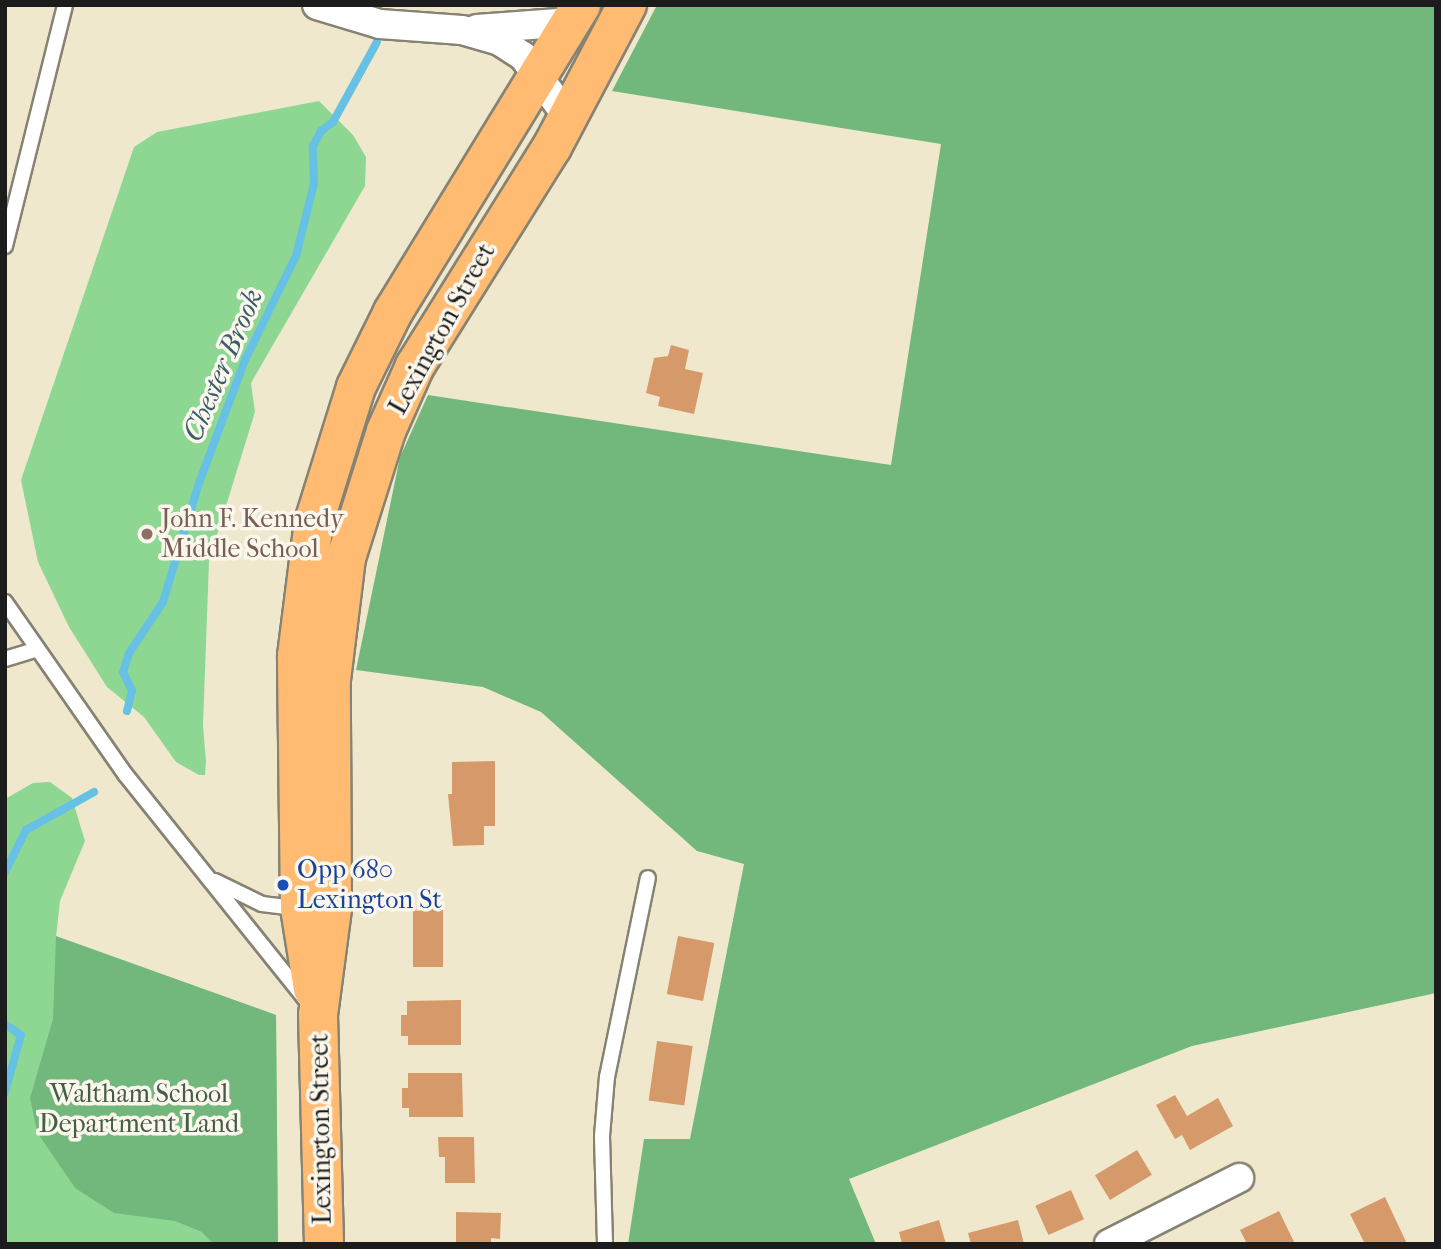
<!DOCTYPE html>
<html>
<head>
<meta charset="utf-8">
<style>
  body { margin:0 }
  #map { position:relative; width:1441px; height:1249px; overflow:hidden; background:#efe8cc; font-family:"IM FELL French Canon",serif }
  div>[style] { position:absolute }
  .green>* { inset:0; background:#8dd793 }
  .forest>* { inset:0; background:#72b87d }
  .stream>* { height:8px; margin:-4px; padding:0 4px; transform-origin:4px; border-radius:4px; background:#66c1e4 }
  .building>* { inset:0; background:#d69a6a; transform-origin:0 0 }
  .roads { filter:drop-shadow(2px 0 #868274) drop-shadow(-2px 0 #868274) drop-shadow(0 2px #868274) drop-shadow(0 -2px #868274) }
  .service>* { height:14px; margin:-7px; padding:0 7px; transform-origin:7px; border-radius:7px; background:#fff }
  .minor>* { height:28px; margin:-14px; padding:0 14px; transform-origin:14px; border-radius:14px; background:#fff }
  .primary>* { height:38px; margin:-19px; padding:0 19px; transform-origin:19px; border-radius:19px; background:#febb71 }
  .dots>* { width:19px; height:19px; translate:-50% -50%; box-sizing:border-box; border:4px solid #fbf7ec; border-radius:50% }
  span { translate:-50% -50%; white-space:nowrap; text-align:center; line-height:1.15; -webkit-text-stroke:7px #fbf7ec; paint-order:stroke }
  .street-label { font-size:26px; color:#1c1c1c }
  .education-label { font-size:26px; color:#785e54 }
  .left { translate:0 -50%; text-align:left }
  .transit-label { font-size:26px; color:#164399 }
  .park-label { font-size:26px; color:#445d46 }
  .water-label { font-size:28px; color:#3a5e6c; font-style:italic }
  .frame { position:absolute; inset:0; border:7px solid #1c1c1c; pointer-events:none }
</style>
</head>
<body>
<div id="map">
  <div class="green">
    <i style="clip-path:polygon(319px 101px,353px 135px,366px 157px,365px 186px,251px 383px,255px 412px,209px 561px,203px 726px,206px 761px,205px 775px,199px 775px,176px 762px,144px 717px,107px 687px,69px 627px,38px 562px,21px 480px,134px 147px,157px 132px)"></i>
    <i style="clip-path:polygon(50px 782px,72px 798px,85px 841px,60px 901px,56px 937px,276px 1015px,278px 1244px,5px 1244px,5px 799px,33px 783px)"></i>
  </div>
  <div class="forest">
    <i style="clip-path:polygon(657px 5px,1436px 5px,1436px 993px,1192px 1046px,849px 1179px,876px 1244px,628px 1244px,644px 1139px,690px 1139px,744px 864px,697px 851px,541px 712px,483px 687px,356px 670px,400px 457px,428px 395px,891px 465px,941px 144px,612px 91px)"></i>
    <i style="clip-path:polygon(56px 936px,276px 1015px,278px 1244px,213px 1244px,202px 1232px,175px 1221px,114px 1213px,75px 1188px,37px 1132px,30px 1098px,53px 1019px)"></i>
  </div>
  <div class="stream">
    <i style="left:127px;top:711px;width:21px;rotate:-76deg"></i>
    <i style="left:132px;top:691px;width:21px;rotate:-115deg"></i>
    <i style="left:123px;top:672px;width:20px;rotate:-72deg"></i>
    <i style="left:129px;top:653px;width:61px;rotate:-56.3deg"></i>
    <i style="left:163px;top:602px;width:124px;rotate:-73.2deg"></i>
    <i style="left:199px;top:483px;width:131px;rotate:-69.5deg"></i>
    <i style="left:245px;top:360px;width:116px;rotate:-63.9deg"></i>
    <i style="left:296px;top:256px;width:75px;rotate:-76.1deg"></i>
    <i style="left:314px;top:183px;width:37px;rotate:-92deg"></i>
    <i style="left:313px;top:146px;width:17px;rotate:-62deg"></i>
    <i style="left:321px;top:131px;width:15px;rotate:-37deg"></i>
    <i style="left:333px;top:122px;width:91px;rotate:-61.2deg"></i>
    <i style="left:5px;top:872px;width:47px;rotate:-63.4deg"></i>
    <i style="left:26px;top:830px;width:78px;rotate:-29.2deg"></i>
    <i style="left:5px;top:1024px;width:19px;rotate:35deg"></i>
    <i style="left:21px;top:1035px;width:59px;rotate:105.7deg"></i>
  </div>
  <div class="building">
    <i style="clip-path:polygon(671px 345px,689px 350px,685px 369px,703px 373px,694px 414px,658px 406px,660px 397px,646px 393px,654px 358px,668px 356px)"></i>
    <i style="clip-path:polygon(495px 761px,495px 826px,484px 826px,484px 845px,453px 846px,448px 794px,452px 794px,452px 762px)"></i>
    <i style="left:413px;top:906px;width:30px;height:61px"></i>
    <i style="left:678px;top:936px;width:37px;height:59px;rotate:11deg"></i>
    <i style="clip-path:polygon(461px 1000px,461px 1045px,408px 1045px,408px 1036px,401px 1036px,401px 1015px,407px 1015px,407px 1001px)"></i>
    <i style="left:657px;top:1041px;width:36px;height:60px;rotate:8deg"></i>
    <i style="clip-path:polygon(408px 1073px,462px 1073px,463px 1117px,409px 1117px,409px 1108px,402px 1108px,402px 1088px,408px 1088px)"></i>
    <i style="clip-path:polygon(1175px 1095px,1187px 1116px,1218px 1098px,1233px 1126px,1190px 1150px,1182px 1135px,1175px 1139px,1156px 1105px)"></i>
    <i style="clip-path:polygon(438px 1137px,474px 1137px,475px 1183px,445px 1183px,445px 1157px,439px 1157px)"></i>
    <i style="left:1137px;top:1150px;width:29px;height:49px;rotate:59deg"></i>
    <i style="left:1071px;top:1190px;width:32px;height:39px;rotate:66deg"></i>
    <i style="clip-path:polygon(1385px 1197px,1407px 1244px,1365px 1244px,1350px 1214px)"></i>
    <i style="clip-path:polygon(1279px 1211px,1295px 1244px,1247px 1244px,1240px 1230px)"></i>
    <i style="clip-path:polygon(456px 1212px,501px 1213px,500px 1239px,491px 1238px,491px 1244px,456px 1244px)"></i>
    <i style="clip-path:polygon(939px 1220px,946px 1244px,902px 1244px,899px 1232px)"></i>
    <i style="clip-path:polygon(1018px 1220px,1024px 1244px,971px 1244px,968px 1233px)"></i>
  </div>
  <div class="roads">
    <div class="service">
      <i style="left:5px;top:246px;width:248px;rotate:-76deg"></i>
      <i style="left:5px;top:602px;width:210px;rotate:55.1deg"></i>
      <i style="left:125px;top:774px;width:290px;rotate:51.3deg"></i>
      <i style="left:5px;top:659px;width:31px;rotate:-17deg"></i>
      <i style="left:215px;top:881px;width:52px;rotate:26.1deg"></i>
      <i style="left:262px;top:904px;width:35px;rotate:7deg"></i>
      <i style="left:605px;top:1244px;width:108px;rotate:-91.6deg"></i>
      <i style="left:602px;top:1136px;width:59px;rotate:-85.2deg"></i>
      <i style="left:607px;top:1077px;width:203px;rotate:-78.4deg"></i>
    </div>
    <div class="minor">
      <i style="left:317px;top:5px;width:66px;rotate:16.8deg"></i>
      <i style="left:380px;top:24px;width:82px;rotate:4.2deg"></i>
      <i style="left:462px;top:30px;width:37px;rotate:16deg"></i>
      <i style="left:498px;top:40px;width:30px;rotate:33deg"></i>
      <i style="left:523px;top:56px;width:74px;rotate:53.7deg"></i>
      <i style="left:477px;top:29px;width:95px;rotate:-4.2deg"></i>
      <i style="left:1109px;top:1244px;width:146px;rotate:-26.9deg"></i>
    </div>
    <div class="primary">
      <i style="left:313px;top:989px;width:82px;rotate:-99.1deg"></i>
      <i style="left:300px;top:908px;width:252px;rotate:-90.7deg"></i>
      <i style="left:297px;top:656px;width:135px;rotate:-82.8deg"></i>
      <i style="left:314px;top:522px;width:141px;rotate:-72.7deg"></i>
      <i style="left:356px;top:387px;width:84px;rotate:-63.7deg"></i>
      <i style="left:393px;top:312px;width:360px;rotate:-58.5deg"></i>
      <i style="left:324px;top:1244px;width:229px;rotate:-91.5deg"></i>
      <i style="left:318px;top:1015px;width:108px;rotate:-82.5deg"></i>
      <i style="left:332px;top:908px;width:228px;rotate:-90.3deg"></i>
      <i style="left:331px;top:680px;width:123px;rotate:-83deg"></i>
      <i style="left:346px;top:558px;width:133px;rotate:-72.5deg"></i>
      <i style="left:386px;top:431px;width:71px;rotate:-66deg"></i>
      <i style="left:415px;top:366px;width:258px;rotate:-58deg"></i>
      <i style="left:552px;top:147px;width:161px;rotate:-62.2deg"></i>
    </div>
  </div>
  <div class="dots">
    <i style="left:147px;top:534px;background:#8d6e63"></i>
    <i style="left:283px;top:885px;background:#1a4fb4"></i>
  </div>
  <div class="street-label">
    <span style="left:442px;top:329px;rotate:-61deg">Lexington Street</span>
    <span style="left:321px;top:1129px;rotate:-91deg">Lexington Street</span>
  </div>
  <div class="education-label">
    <span class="left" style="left:161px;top:534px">John F. Kennedy<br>Middle School</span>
  </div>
  <div class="transit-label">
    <span class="left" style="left:297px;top:885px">Opp 680<br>Lexington St</span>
  </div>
  <div class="park-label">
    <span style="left:139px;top:1109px">Waltham School<br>Department Land</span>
  </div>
  <div class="water-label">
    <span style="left:223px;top:365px;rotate:-67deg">Chester Brook</span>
  </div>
  <div class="frame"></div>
</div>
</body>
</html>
